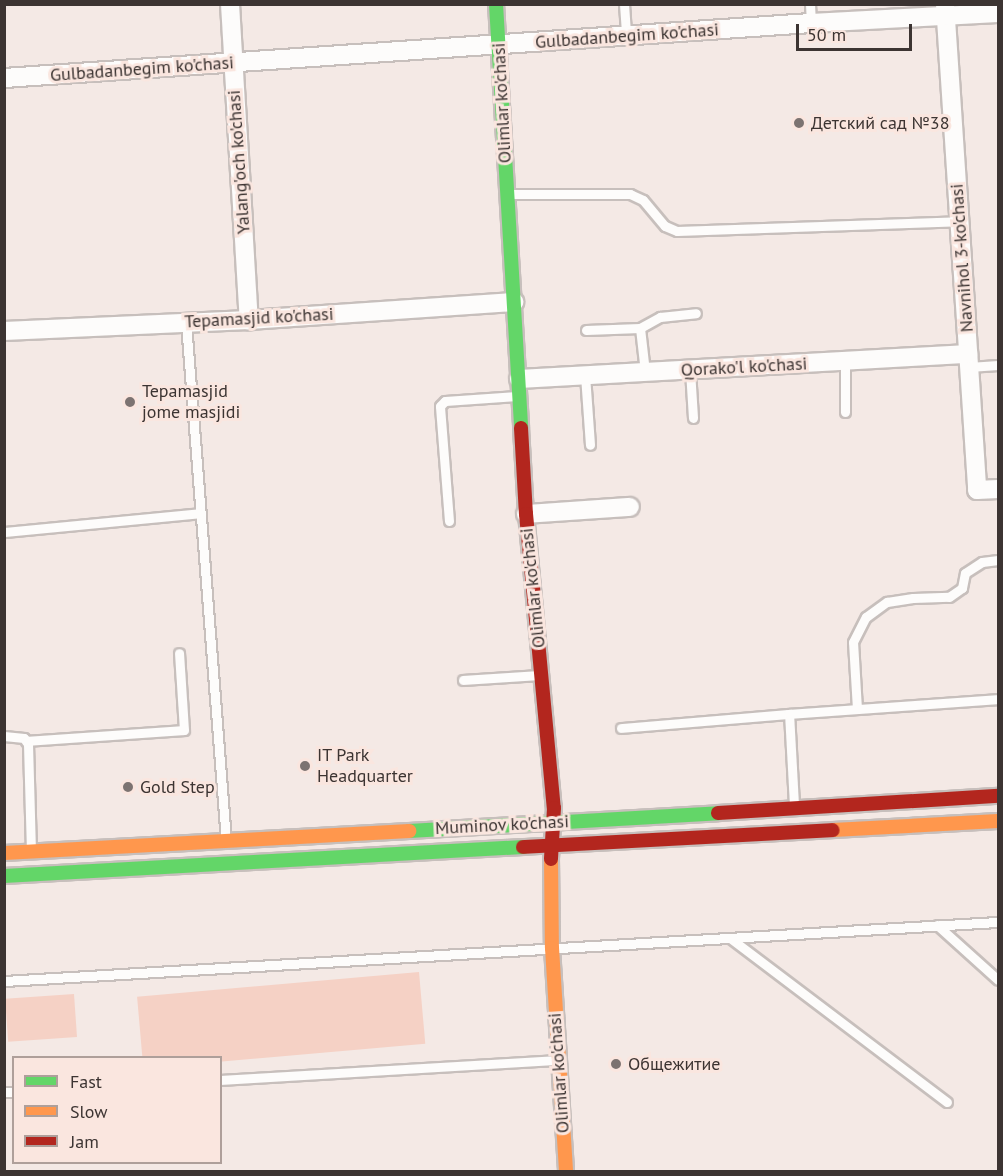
<!DOCTYPE html>
<html>
<head>
<meta charset="utf-8">
<style>
  body { margin:0 }
  #map { position:relative; width:1003px; height:1176px; overflow:hidden; background:#f4e9e5; font-family:"PT Sans",sans-serif }
  div>[style] { position:absolute }
  .green>* { inset:0; background:#f5d1c5; transform-origin:0 0 }
  .roads { filter:drop-shadow(2px 0 #c7bfbc) drop-shadow(-2px 0 #c7bfbc) drop-shadow(0 2px #c7bfbc) drop-shadow(0 -2px #c7bfbc) }
  .lane>* { height:9px; margin:-4.5px; padding:0 4.5px; transform-origin:4.5px; border-radius:4.5px; background:#fdfcfb }
  .street>* { height:18px; margin:-9px; padding:0 9px; transform-origin:9px; border-radius:9px; background:#fdfcfb }
  .fast>* { height:14px; margin:-7px; padding:0 7px; transform-origin:7px; border-radius:7px; background:#63d668 }
  .slow>* { height:14px; margin:-7px; padding:0 7px; transform-origin:7px; border-radius:7px; background:#ff974d }
  .jam>* { height:14px; margin:-7px; padding:0 7px; transform-origin:7px; border-radius:7px; background:#b3261e }
  .dots>* { width:16px; height:16px; translate:-50% -50%; box-sizing:border-box; border:3px solid #fae6df; border-radius:50% }
  span { translate:-50% -50%; white-space:nowrap; text-align:center; line-height:1.15; -webkit-text-stroke:6px #fae6df; paint-order:stroke }
  .street-label { font-size:18px; color:#3c3432 }
  .poi-label { font-size:18px; color:#3c3432 }
  .left { translate:0 -50%; text-align:left }
  .frame { position:absolute; inset:0; border:6px solid #3c3432; pointer-events:none }
  .legend { position:absolute; left:12px; top:1056px; width:210px; height:108px; box-sizing:border-box; background:#fae6df; border:2px solid #ae9f9a; margin:0; padding:8px 10px; list-style:none; font-size:18px; color:#3c3432 }
  .legend li { display:flex; align-items:center; gap:12px; height:30px }
  .legend b { width:30px; border:2px solid #ae9f9a }
  .scale { position:absolute; left:796px; top:24px; width:116px; height:27px; box-sizing:border-box; border:3px solid #3c3432; border-top:0; padding-left:8px; font-size:18px; line-height:21px; white-space:nowrap; color:#3c3432; -webkit-text-stroke:4px #fae6df; paint-order:stroke }
</style>
</head>
<body>
<div id="map">
  <div class="green">
    <i style="left:419px;top:972px;width:72px;height:283px;rotate:85deg"></i>
    <i style="left:74px;top:994px;width:43px;height:69px;rotate:86deg"></i>
  </div>
  <div class="roads">
    <div class="lane">
      <i style="left:624px;top:4px;width:32px;rotate:86deg"></i>
      <i style="left:810px;top:4px;width:19px;rotate:87deg"></i>
      <i style="left:510px;top:194px;width:120px"></i>
      <i style="left:630px;top:194px;width:14px;rotate:25deg"></i>
      <i style="left:643px;top:200px;width:34px;rotate:50deg"></i>
      <i style="left:665px;top:226px;width:13px;rotate:23deg"></i>
      <i style="left:677px;top:231px;width:282px;rotate:-2deg"></i>
      <i style="left:186px;top:323px;width:520px;rotate:85.58deg"></i>
      <i style="left:640px;top:328px;width:23px;rotate:-29deg"></i>
      <i style="left:660px;top:317px;width:36px;rotate:-6deg"></i>
      <i style="left:586px;top:330px;width:54px;rotate:-2.1deg"></i>
      <i style="left:640px;top:328px;width:44px;rotate:83.5deg"></i>
      <i style="left:969px;top:367px;width:29px;rotate:-4deg"></i>
      <i style="left:690px;top:370px;width:48px;rotate:86.4deg"></i>
      <i style="left:585px;top:375px;width:70px;rotate:85.9deg"></i>
      <i style="left:845px;top:412px;width:51px;rotate:-90deg"></i>
      <i style="left:449px;top:521px;width:115px;rotate:-94.5deg"></i>
      <i style="left:440px;top:406px;width:7px;rotate:-45deg"></i>
      <i style="left:445px;top:401px;width:72px;rotate:-4deg"></i>
      <i style="left:4px;top:532px;width:197px;rotate:-5.5deg"></i>
      <i style="left:463px;top:680px;width:76px;rotate:-3.8deg"></i>
      <i style="left:857px;top:709px;width:67px;rotate:-93.4deg"></i>
      <i style="left:853px;top:642px;width:28px;rotate:-63deg"></i>
      <i style="left:866px;top:617px;width:26px;rotate:-36deg"></i>
      <i style="left:887px;top:602px;width:26px;rotate:-9deg"></i>
      <i style="left:913px;top:598px;width:36px;rotate:-2deg"></i>
      <i style="left:949px;top:597px;width:16px;rotate:-35deg"></i>
      <i style="left:962px;top:588px;width:15px;rotate:-79deg"></i>
      <i style="left:965px;top:573px;width:20px;rotate:-33deg"></i>
      <i style="left:982px;top:562px;width:16px;rotate:-7deg"></i>
      <i style="left:621px;top:728px;width:169px;rotate:-4.8deg"></i>
      <i style="left:4px;top:736px;width:20px;rotate:6deg"></i>
      <i style="left:24px;top:738px;width:7px;rotate:56deg"></i>
      <i style="left:28px;top:744px;width:105px;rotate:88.4deg"></i>
      <i style="left:26px;top:741px;width:158px;rotate:-4deg"></i>
      <i style="left:184px;top:730px;width:77px;rotate:-93.7deg"></i>
      <i style="left:794px;top:805px;width:91px;rotate:-93.1deg"></i>
      <i style="left:789px;top:714px;width:210px;rotate:-4.1deg"></i>
      <i style="left:937px;top:925px;width:82px;rotate:42deg"></i>
      <i style="left:730px;top:938px;width:272px;rotate:37.1deg"></i>
      <i style="left:4px;top:981px;width:996px;rotate:-3.4deg"></i>
      <i style="left:220px;top:1080px;width:339px;rotate:-3.4deg"></i>
      <i style="left:4px;top:1092px;width:10px"></i>
    </div>
    <div class="street">
      <i style="left:230px;top:4px;width:317px;rotate:86.6deg"></i>
      <i style="left:945px;top:4px;width:487px;rotate:86.2deg"></i>
      <i style="left:977px;top:490px;width:21px;rotate:-3deg"></i>
      <i style="left:4px;top:78px;width:809px;rotate:-3.9deg"></i>
      <i style="left:811px;top:23px;width:187px;rotate:-3.1deg"></i>
      <i style="left:4px;top:331px;width:245px;rotate:-2.6deg"></i>
      <i style="left:249px;top:320px;width:266px;rotate:-3.9deg"></i>
      <i style="left:519px;top:379px;width:450px;rotate:-3.2deg"></i>
      <i style="left:526px;top:514px;width:104px;rotate:-3.9deg"></i>
    </div>
    <div class="fast">
      <i style="left:496px;top:4px;width:425px;rotate:86.6deg"></i>
      <i style="left:409px;top:831px;width:310px;rotate:-3.3deg"></i>
      <i style="left:4px;top:876px;width:520px;rotate:-3.2deg"></i>
    </div>
    <div class="slow">
      <i style="left:833px;top:830px;width:165px;rotate:-3.1deg"></i>
      <i style="left:4px;top:853px;width:406px;rotate:-3.1deg"></i>
      <i style="left:551px;top:859px;width:89px;rotate:89.4deg"></i>
      <i style="left:552px;top:948px;width:224px;rotate:86.4deg"></i>
    </div>
    <div class="jam">
      <i style="left:521px;top:428px;width:86px;rotate:86.7deg"></i>
      <i style="left:526px;top:514px;width:295px;rotate:84.6deg"></i>
      <i style="left:554px;top:808px;width:51px;rotate:93.4deg"></i>
      <i style="left:718px;top:813px;width:281px;rotate:-3.5deg"></i>
      <i style="left:523px;top:847px;width:310px;rotate:-3.1deg"></i>
    </div>
  </div>
  <div class="dots">
    <i style="left:799px;top:123px;background:#7c7371"></i>
    <i style="left:130px;top:402px;background:#7c7371"></i>
    <i style="left:305px;top:766px;background:#7c7371"></i>
    <i style="left:128px;top:787px;background:#7c7371"></i>
    <i style="left:616px;top:1064px;background:#7c7371"></i>
  </div>
  <div class="street-label">
    <span style="left:627px;top:36px;rotate:-4deg">Gulbadanbegim ko'chasi</span>
    <span style="left:142px;top:69px;rotate:-4deg">Gulbadanbegim ko'chasi</span>
    <span style="left:502px;top:103px;rotate:-93deg">Olimlar ko'chasi</span>
    <span style="left:239px;top:162px;rotate:-94deg">Yalang'och ko'chasi</span>
    <span style="left:962px;top:258px;rotate:-94deg">Navnihol 3-ko'chasi</span>
    <span style="left:259px;top:318px;rotate:-3deg">Tepamasjid ko'chasi</span>
    <span style="left:744px;top:367px;rotate:-3deg">Qorako'l ko'chasi</span>
    <span style="left:533px;top:588px;rotate:-96deg">Olimlar ko'chasi</span>
    <span style="left:502px;top:825px;rotate:-3deg">Muminov ko'chasi</span>
    <span style="left:559px;top:1073px;rotate:-94deg">Olimlar ko'chasi</span>
  </div>
  <div class="poi-label">
    <span class="left" style="left:811px;top:123px">Детский сад №38</span>
    <span class="left" style="left:142px;top:402px">Tepamasjid<br>jome masjidi</span>
    <span class="left" style="left:317px;top:766px">IT Park<br>Headquarter</span>
    <span class="left" style="left:140px;top:787px">Gold Step</span>
    <span class="left" style="left:628px;top:1064px">Общежитие</span>
  </div>
  <div class="frame"></div>
  <ul class="legend">
  <li><b style="height:8px;background:#63d668"></b>Fast</li>
  <li><b style="height:8px;background:#ff974d"></b>Slow</li>
  <li><b style="height:8px;background:#b3261e"></b>Jam</li>
  </ul>
  <div class="scale">50 m</div>
</div>
</body>
</html>
